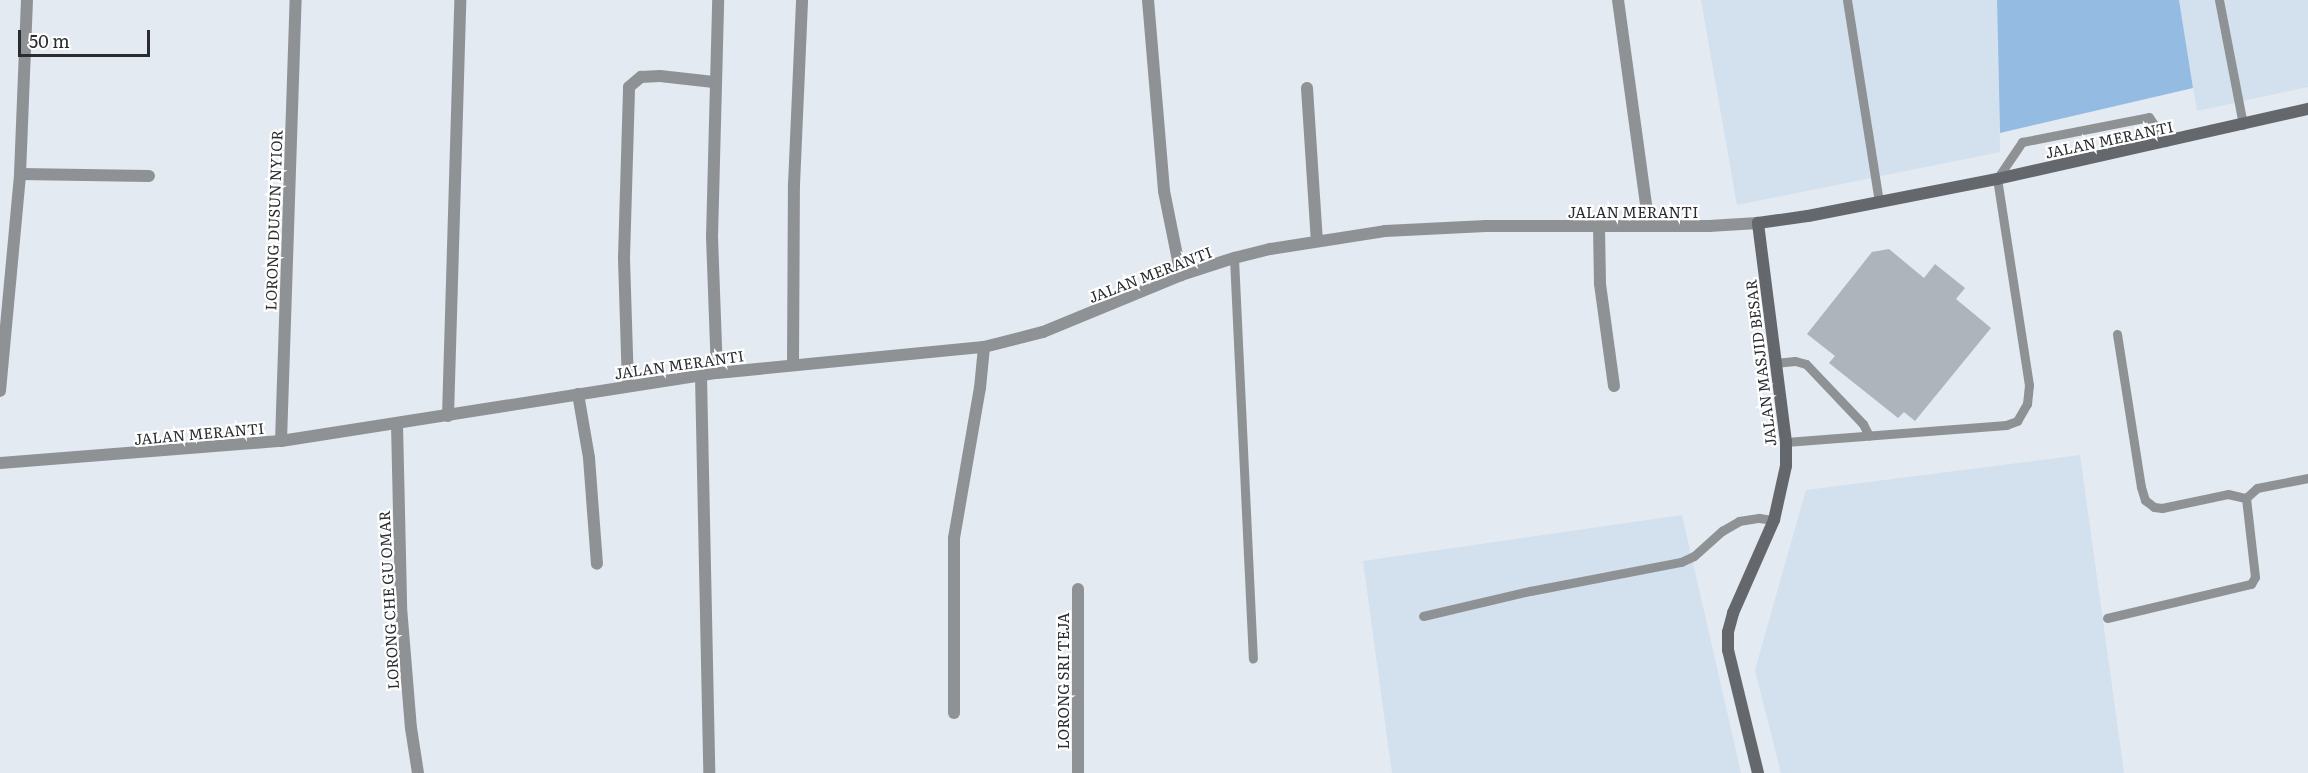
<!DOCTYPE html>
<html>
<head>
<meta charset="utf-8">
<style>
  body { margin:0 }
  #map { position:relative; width:2308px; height:773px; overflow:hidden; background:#e3eaf1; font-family:Literata,serif }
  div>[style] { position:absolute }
  .built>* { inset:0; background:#d3e0ed }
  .green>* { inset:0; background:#94bbe1 }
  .building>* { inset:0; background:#adb4bb }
  .service>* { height:9px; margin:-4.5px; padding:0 4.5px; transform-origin:4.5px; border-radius:4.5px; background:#8f9295 }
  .minor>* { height:12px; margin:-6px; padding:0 6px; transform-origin:6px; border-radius:6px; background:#8f9295 }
  .tertiary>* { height:12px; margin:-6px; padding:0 6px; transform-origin:6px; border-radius:6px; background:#8f9295 }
  .secondary>* { height:12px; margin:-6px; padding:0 6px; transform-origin:6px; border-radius:6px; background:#64686d }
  span { translate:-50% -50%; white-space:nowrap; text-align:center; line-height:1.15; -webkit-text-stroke:4.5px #fff; paint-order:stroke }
  .street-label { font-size:15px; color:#2a2c2f }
  .scale { position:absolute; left:18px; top:30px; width:132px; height:27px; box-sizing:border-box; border:3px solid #2a2c2f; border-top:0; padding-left:8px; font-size:18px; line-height:21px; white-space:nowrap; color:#2a2c2f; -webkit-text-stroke:4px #fff; paint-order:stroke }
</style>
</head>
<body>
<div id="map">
  <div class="built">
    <i style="clip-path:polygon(1701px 0,1997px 0,2000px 152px,1737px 205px)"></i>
    <i style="clip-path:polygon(2179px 0,2308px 0,2308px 87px,2197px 111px)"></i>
    <i style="clip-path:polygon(2080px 455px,2124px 773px,1781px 773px,1755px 670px,1806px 490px)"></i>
    <i style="clip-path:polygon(1682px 515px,1741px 773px,1392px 773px,1363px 561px)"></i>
  </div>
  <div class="green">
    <i style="clip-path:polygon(1997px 0,2179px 0,2193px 88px,2000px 133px)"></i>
  </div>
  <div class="building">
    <i style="clip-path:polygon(1889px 249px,1924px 278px,1935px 264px,1965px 288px,1956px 299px,1991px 328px,1915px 421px,1904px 412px,1898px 418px,1829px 363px,1835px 356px,1807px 334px,1872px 252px)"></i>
  </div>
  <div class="service">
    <i style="left:1847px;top:0;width:205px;rotate:81deg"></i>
    <i style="left:2219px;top:0;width:127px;rotate:79.1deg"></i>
    <i style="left:1234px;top:258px;width:401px;rotate:87.3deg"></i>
    <i style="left:2117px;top:334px;width:155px;rotate:81.1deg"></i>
    <i style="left:2141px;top:487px;width:14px;rotate:73deg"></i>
    <i style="left:2145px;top:500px;width:11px;rotate:38deg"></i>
    <i style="left:2154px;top:507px;width:8px;rotate:7deg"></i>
    <i style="left:2162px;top:508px;width:67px;rotate:-12deg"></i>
    <i style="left:2228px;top:494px;width:18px;rotate:13deg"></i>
    <i style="left:1776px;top:363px;width:19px;rotate:-6deg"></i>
    <i style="left:1795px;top:361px;width:11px;rotate:15deg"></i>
    <i style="left:1806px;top:364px;width:83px;rotate:46.5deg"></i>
    <i style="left:1863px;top:424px;width:13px;rotate:63deg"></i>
    <i style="left:1786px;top:442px;width:221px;rotate:-4.4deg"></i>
    <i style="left:2006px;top:425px;width:12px;rotate:-20deg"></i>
    <i style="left:2017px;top:421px;width:20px;rotate:-60deg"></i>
    <i style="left:2027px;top:404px;width:19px;rotate:-84deg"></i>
    <i style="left:2029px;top:385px;width:208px;rotate:-98.8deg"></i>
    <i style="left:1997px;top:179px;width:45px;rotate:-56deg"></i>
    <i style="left:2022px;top:142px;width:129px;rotate:-11.1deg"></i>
    <i style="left:2149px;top:117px;width:30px;rotate:57deg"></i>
    <i style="left:1423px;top:616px;width:110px;rotate:-13.2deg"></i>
    <i style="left:1530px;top:591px;width:154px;rotate:-10.9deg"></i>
    <i style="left:1681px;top:562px;width:14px;rotate:-25deg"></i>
    <i style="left:1694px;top:556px;width:38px;rotate:-42deg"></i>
    <i style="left:1722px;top:531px;width:20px;rotate:-30deg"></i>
    <i style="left:1739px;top:521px;width:20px;rotate:-9deg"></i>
    <i style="left:1759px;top:518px;width:15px;rotate:8deg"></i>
    <i style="left:2107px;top:618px;width:148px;rotate:-13.3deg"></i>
    <i style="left:2251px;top:584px;width:8px;rotate:-60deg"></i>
    <i style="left:2255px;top:577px;width:80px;rotate:-96.5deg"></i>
    <i style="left:2246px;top:498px;width:15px;rotate:-42deg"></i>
    <i style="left:2257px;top:488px;width:52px;rotate:-11.1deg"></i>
  </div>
  <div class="minor">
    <i style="left:1148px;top:0;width:192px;rotate:85.2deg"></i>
    <i style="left:1164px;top:191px;width:86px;rotate:78.6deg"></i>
    <i style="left:1618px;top:0;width:228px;rotate:82.2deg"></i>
    <i style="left:1307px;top:88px;width:153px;rotate:86.3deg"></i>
    <i style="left:20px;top:174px;width:129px;rotate:0.9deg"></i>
    <i style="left:1599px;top:227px;width:57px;rotate:89deg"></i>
    <i style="left:1600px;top:284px;width:103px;rotate:82.2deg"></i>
    <i style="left:793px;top:365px;width:180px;rotate:-89.7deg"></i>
    <i style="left:794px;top:185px;width:185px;rotate:-87.5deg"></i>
    <i style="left:717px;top:373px;width:136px;rotate:-92.1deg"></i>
    <i style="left:712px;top:237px;width:237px;rotate:-88.5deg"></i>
    <i style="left:701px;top:376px;width:397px;rotate:88.8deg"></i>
    <i style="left:628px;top:386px;width:128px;rotate:-91.8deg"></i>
    <i style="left:624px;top:258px;width:171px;rotate:-88.3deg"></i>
    <i style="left:629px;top:87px;width:16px;rotate:-40deg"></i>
    <i style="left:641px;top:77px;width:19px;rotate:-3deg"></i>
    <i style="left:660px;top:76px;width:54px;rotate:6.3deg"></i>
    <i style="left:0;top:391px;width:218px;rotate:-84.7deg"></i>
    <i style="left:20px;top:174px;width:174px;rotate:-87.7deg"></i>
    <i style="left:578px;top:394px;width:65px;rotate:80.2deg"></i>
    <i style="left:589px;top:458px;width:106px;rotate:85.7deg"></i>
    <i style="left:448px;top:416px;width:416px;rotate:-88.3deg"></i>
    <i style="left:397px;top:424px;width:183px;rotate:88.7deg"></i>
    <i style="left:401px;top:607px;width:121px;rotate:85.3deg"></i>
    <i style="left:411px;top:728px;width:46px;rotate:81.2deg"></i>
    <i style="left:281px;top:441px;width:441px;rotate:-88.1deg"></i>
    <i style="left:1078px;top:589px;width:184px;rotate:90deg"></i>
    <i style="left:954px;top:713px;width:175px;rotate:-90deg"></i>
    <i style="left:954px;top:538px;width:152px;rotate:-80.2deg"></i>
    <i style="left:980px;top:388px;width:41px;rotate:-84.4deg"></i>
  </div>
  <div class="tertiary">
    <i style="left:0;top:463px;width:282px;rotate:-4.5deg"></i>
    <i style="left:281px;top:441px;width:441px;rotate:-8.9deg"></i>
    <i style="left:717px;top:373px;width:268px;rotate:-5.6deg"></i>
    <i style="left:984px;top:347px;width:61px;rotate:-14.3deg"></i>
    <i style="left:1043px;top:332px;width:149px;rotate:-22.4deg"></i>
    <i style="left:1181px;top:275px;width:56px;rotate:-17.8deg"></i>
    <i style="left:1234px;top:258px;width:37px;rotate:-14deg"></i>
    <i style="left:1270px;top:249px;width:116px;rotate:-8.9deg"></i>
    <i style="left:1385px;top:231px;width:101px;rotate:-2.8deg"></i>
    <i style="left:1486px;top:226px;width:223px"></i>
    <i style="left:1709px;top:226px;width:49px;rotate:-3.5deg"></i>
  </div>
  <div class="secondary">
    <i style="left:1758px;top:773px;width:127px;rotate:-103.7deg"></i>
    <i style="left:1728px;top:650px;width:18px;rotate:-90deg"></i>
    <i style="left:1728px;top:632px;width:20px;rotate:-75deg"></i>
    <i style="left:1733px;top:613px;width:102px;rotate:-66.2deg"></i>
    <i style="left:1774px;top:520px;width:55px;rotate:-77.5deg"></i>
    <i style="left:1786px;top:466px;width:24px;rotate:-90deg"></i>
    <i style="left:1786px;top:442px;width:221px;rotate:-97.3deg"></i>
    <i style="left:1758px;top:223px;width:50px;rotate:-8deg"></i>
    <i style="left:1808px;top:216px;width:193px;rotate:-11.1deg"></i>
    <i style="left:1997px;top:179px;width:319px;rotate:-12.7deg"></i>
  </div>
  <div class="street-label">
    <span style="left:2109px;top:139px;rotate:-12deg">JALAN MERANTI</span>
    <span style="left:1633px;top:212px">JALAN MERANTI</span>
    <span style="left:273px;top:220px;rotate:-88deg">LORONG DUSUN NYIOR</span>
    <span style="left:1150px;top:274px;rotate:-21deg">JALAN MERANTI</span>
    <span style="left:1760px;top:363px;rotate:-97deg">JALAN MASJID BESAR</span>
    <span style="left:679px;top:364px;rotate:-8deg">JALAN MERANTI</span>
    <span style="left:199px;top:433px;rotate:-5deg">JALAN MERANTI</span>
    <span style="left:388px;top:600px;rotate:-93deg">LORONG CHE GU OMAR</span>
    <span style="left:1063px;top:681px;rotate:-90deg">LORONG SRI TEJA</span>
  </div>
  <div class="scale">50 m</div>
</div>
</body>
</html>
